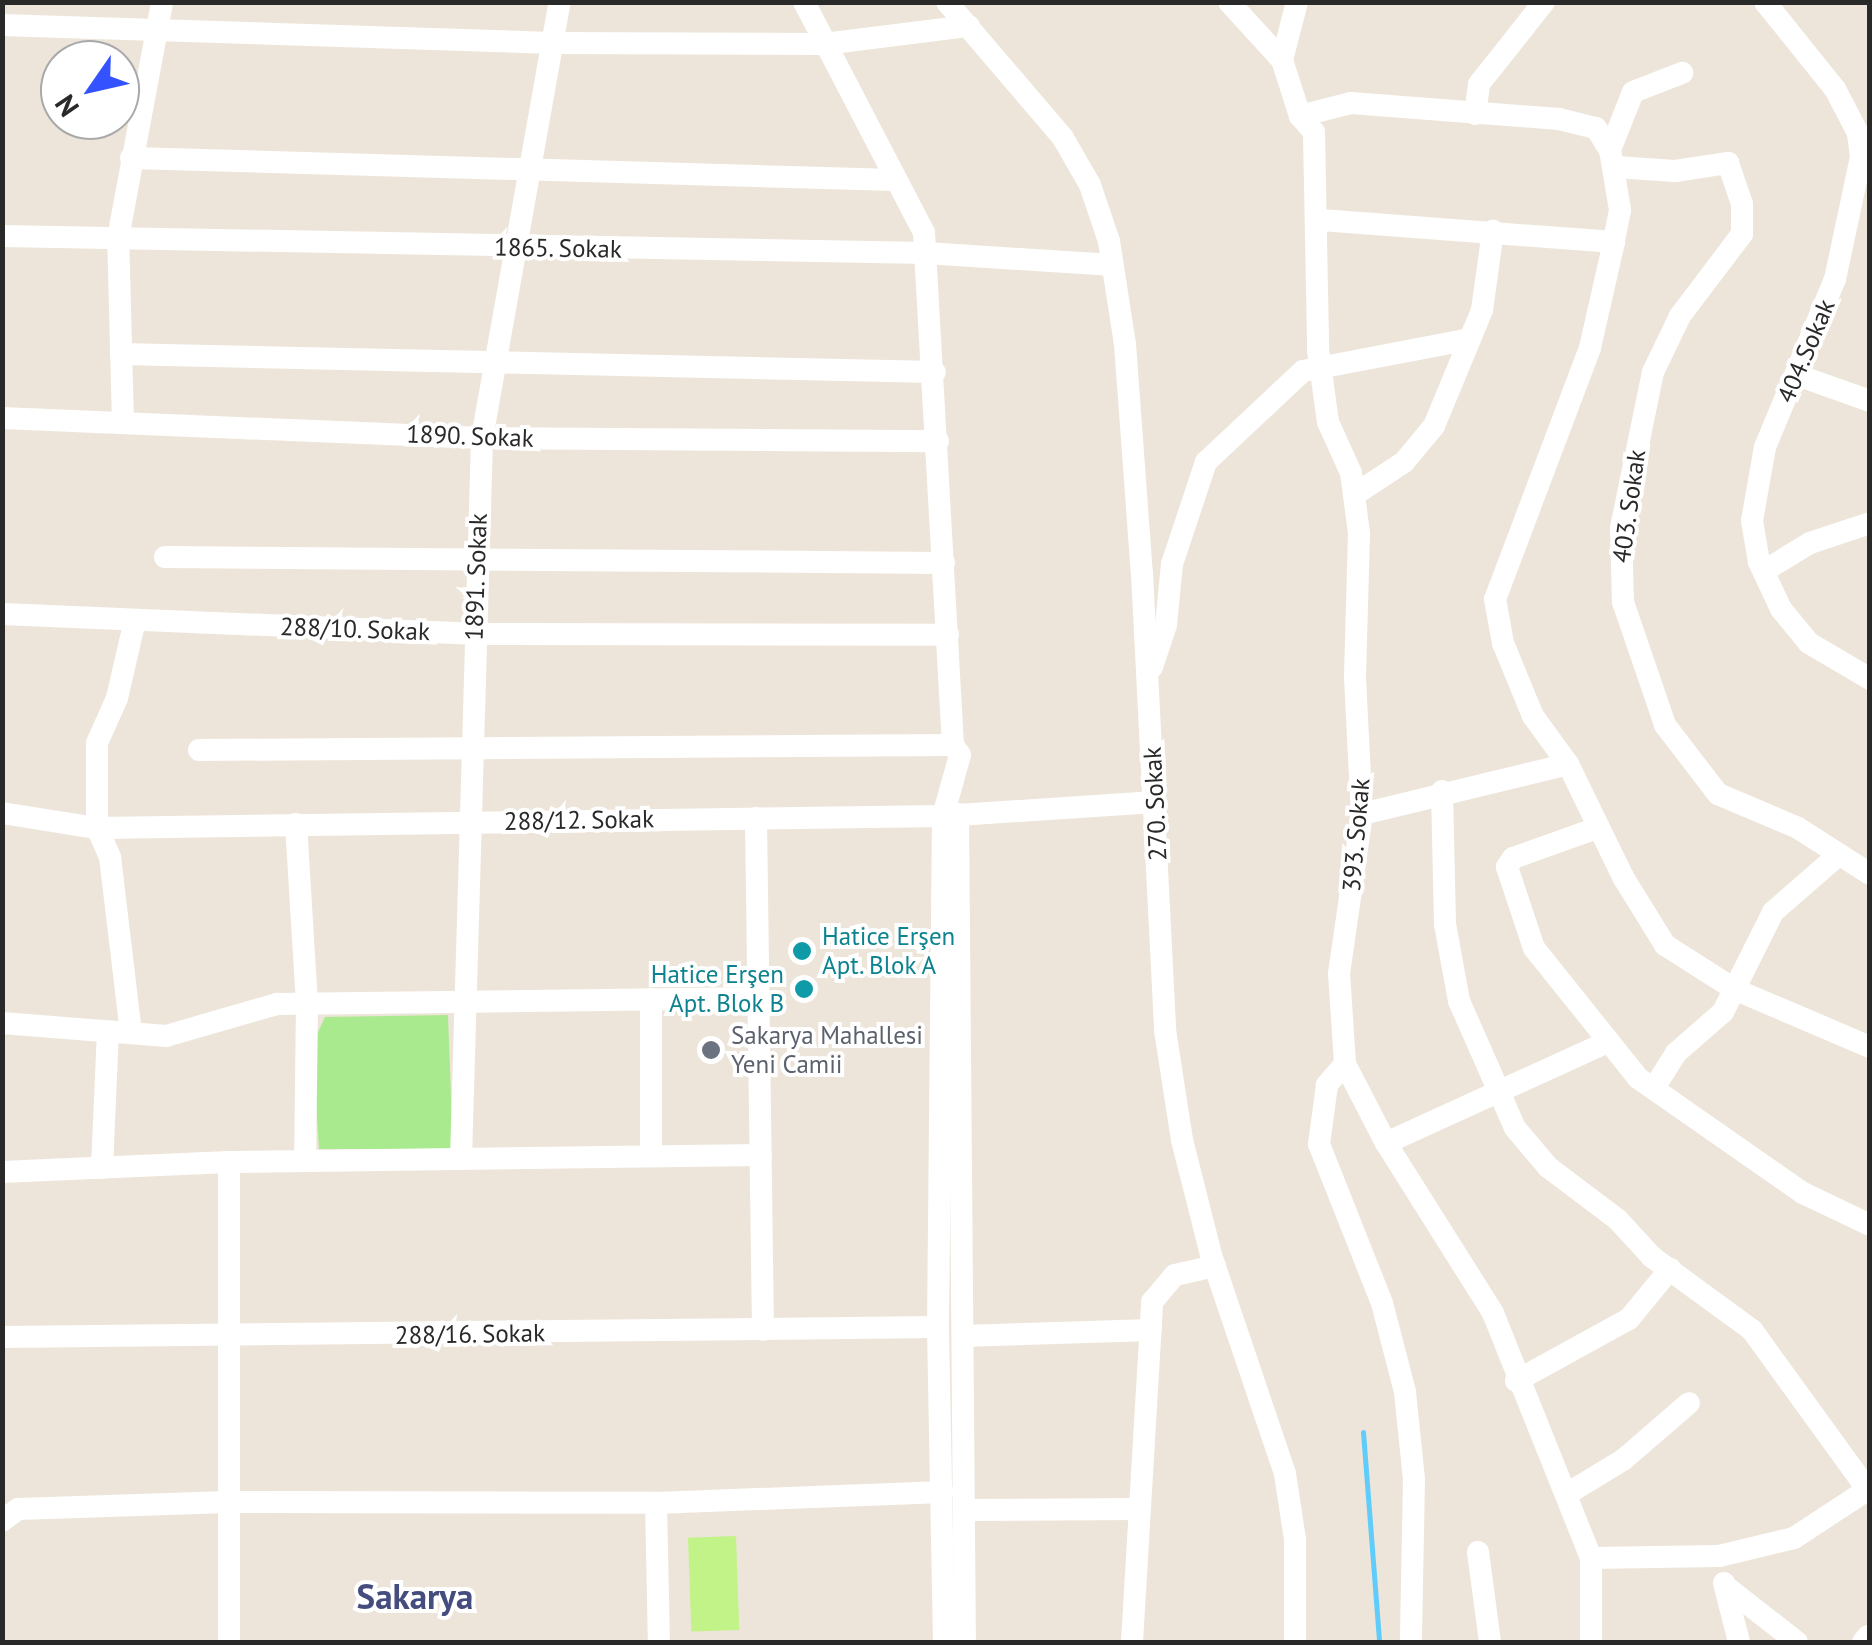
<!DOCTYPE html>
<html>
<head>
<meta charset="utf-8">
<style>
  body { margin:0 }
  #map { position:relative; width:1872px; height:1645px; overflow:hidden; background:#ede5d9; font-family:"PT Sans",sans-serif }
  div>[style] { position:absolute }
  .green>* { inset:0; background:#aaea8f }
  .pitch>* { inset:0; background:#c2f389; transform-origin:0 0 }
  .stream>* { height:5px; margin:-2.5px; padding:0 2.5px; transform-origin:2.5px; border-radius:2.5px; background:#60ccfb }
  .minor>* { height:22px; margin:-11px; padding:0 11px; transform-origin:11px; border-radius:11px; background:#fff }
  .dots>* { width:28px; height:28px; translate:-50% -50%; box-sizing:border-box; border:5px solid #fff; border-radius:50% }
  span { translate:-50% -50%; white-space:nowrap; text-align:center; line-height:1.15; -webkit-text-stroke:8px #fff; paint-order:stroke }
  .street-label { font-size:25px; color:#292929 }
  .culture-label { font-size:25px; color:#0d838f }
  .left { translate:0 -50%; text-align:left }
  .right { translate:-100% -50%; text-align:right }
  .worship-label { font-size:25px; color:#5b616d }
  .district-label { font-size:35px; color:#454d7e; font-weight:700 }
  .frame { position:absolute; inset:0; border:5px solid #292929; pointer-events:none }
  .north { position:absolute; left:40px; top:40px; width:100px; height:100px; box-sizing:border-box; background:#fff; border:2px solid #a9a9a9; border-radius:50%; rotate:236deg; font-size:28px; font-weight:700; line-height:40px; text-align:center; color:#292929 }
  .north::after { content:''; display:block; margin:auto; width:35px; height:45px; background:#3452ff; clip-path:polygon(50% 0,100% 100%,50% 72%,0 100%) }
</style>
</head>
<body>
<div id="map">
  <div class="green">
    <i style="clip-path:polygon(448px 1015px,453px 1149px,319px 1149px,312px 1045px,325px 1017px)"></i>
  </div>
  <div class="pitch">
    <i style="left:736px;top:1536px;width:94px;height:48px;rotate:88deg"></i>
  </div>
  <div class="stream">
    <i style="left:1363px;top:1432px;width:211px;rotate:85.6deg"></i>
  </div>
  <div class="minor">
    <i style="left:804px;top:2px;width:260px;rotate:62.5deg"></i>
    <i style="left:924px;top:233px;width:513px;rotate:86.76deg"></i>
    <i style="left:953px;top:745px;width:12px;rotate:55deg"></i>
    <i style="left:947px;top:2px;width:179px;rotate:49.5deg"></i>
    <i style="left:1063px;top:138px;width:54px;rotate:60.1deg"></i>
    <i style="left:1090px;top:185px;width:59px;rotate:71.3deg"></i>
    <i style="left:1109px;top:241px;width:104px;rotate:81.2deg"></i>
    <i style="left:1125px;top:344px;width:230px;rotate:85.8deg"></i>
    <i style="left:1142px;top:573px;width:458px;rotate:87.1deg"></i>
    <i style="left:1165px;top:1030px;width:111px;rotate:81.2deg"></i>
    <i style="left:1182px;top:1140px;width:119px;rotate:75.8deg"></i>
    <i style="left:1211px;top:1255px;width:231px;rotate:71.3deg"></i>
    <i style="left:1285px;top:1474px;width:66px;rotate:81.3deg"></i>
    <i style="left:1295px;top:1539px;width:103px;rotate:90deg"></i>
    <i style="left:1229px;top:2px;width:79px;rotate:47.6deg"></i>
    <i style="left:1282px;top:60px;width:59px;rotate:72.2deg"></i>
    <i style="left:1300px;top:116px;width:21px;rotate:49deg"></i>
    <i style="left:1314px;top:132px;width:218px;rotate:88.9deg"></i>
    <i style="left:1318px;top:350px;width:73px;rotate:82.1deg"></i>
    <i style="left:1328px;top:422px;width:56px;rotate:65.7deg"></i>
    <i style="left:1351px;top:473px;width:61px;rotate:82.4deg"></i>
    <i style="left:1359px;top:533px;width:145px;rotate:91.6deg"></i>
    <i style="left:1355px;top:678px;width:136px;rotate:87.1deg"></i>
    <i style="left:1362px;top:814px;width:161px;rotate:98.2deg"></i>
    <i style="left:1339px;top:973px;width:91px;rotate:86.2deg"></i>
    <i style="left:1345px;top:1064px;width:89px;rotate:62.6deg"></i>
    <i style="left:1386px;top:1143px;width:201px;rotate:57.8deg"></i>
    <i style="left:1493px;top:1313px;width:264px;rotate:68.2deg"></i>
    <i style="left:1591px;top:1558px;width:84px;rotate:90deg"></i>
    <i style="left:1765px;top:2px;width:112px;rotate:51.2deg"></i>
    <i style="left:1835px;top:89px;width:50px;rotate:62.4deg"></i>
    <i style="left:1858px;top:133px;width:24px;rotate:83deg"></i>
    <i style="left:1861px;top:157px;width:125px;rotate:102deg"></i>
    <i style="left:1835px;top:279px;width:182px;rotate:112.6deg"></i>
    <i style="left:1765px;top:447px;width:75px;rotate:100deg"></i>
    <i style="left:1752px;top:521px;width:42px;rotate:80.3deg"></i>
    <i style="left:1759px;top:562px;width:52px;rotate:64.9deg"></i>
    <i style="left:1781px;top:609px;width:44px;rotate:50.5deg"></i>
    <i style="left:1809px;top:643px;width:71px;rotate:30.5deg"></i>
    <i style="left:2px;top:25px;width:550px;rotate:1.87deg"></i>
    <i style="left:552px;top:43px;width:272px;rotate:0.2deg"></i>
    <i style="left:824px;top:44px;width:146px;rotate:-7.1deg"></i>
    <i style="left:1282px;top:60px;width:60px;rotate:-75.5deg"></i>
    <i style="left:1475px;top:114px;width:30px;rotate:-82deg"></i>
    <i style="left:1479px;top:84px;width:105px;rotate:-51.6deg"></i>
    <i style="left:1300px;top:116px;width:53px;rotate:-14.3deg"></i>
    <i style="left:1351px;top:103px;width:209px;rotate:4.4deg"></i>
    <i style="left:1559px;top:119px;width:38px;rotate:14deg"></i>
    <i style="left:1596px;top:128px;width:26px;rotate:58deg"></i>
    <i style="left:1610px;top:150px;width:61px;rotate:80.5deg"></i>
    <i style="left:1620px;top:210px;width:33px;rotate:101deg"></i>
    <i style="left:1614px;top:242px;width:109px;rotate:102.8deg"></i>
    <i style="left:1590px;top:348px;width:268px;rotate:110.7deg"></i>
    <i style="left:1495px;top:599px;width:45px;rotate:79.7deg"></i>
    <i style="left:1503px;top:643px;width:79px;rotate:67.7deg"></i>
    <i style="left:1533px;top:716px;width:59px;rotate:53.9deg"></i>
    <i style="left:1568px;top:764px;width:126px;rotate:64deg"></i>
    <i style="left:1623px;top:877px;width:80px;rotate:58.3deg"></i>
    <i style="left:1665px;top:945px;width:82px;rotate:32.5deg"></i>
    <i style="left:1734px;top:989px;width:148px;rotate:23.1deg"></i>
    <i style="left:1610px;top:150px;width:62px;rotate:-68.4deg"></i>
    <i style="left:1633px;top:92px;width:53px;rotate:-21.2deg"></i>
    <i style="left:131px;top:158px;width:765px;rotate:1.65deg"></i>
    <i style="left:1616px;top:167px;width:59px;rotate:3.9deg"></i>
    <i style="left:1675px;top:171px;width:54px;rotate:-8.6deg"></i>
    <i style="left:1728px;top:163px;width:43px;rotate:71.1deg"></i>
    <i style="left:1742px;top:204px;width:30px;rotate:90deg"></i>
    <i style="left:1742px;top:234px;width:103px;rotate:127.1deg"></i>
    <i style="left:1680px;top:316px;width:62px;rotate:115.7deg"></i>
    <i style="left:1653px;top:372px;width:159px;rotate:101.6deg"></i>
    <i style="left:1621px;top:528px;width:74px;rotate:88.5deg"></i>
    <i style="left:1623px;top:602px;width:130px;rotate:71.1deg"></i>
    <i style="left:1665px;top:725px;width:87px;rotate:52.5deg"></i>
    <i style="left:1718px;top:794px;width:87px;rotate:23deg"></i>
    <i style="left:1798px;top:828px;width:85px;rotate:32.6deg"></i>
    <i style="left:1321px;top:220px;width:294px;rotate:4.3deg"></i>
    <i style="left:2px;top:236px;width:924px;rotate:1.05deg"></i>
    <i style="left:926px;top:253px;width:187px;rotate:3.7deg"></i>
    <i style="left:121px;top:354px;width:814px;rotate:1.27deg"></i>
    <i style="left:1797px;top:375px;width:77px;rotate:19.6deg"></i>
    <i style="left:2px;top:418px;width:480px;rotate:2.4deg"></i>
    <i style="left:482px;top:438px;width:456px;rotate:0.4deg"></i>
    <i style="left:123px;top:423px;width:185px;rotate:-91.5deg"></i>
    <i style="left:118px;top:238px;width:240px;rotate:-79.4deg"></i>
    <i style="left:1354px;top:495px;width:60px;rotate:-33.4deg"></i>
    <i style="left:1404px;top:462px;width:47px;rotate:-50.2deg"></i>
    <i style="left:1434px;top:426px;width:126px;rotate:-67.5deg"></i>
    <i style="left:1482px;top:310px;width:80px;rotate:-82.1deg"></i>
    <i style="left:165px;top:557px;width:779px;rotate:0.44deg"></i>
    <i style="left:1764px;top:571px;width:54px;rotate:-31.3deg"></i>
    <i style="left:1810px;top:543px;width:63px;rotate:-18.4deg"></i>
    <i style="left:2px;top:614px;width:472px;rotate:2.4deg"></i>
    <i style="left:474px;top:634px;width:474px;rotate:0.1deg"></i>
    <i style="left:1152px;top:667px;width:44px;rotate:-71.6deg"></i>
    <i style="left:1166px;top:625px;width:61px;rotate:-84.4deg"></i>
    <i style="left:1172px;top:564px;width:108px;rotate:-71.6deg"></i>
    <i style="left:1206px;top:462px;width:133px;rotate:-43.2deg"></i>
    <i style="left:1303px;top:371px;width:170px;rotate:-10.8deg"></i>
    <i style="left:199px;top:750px;width:754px;rotate:-0.38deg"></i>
    <i style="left:1442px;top:791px;width:133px;rotate:88.7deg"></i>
    <i style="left:1445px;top:924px;width:78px;rotate:79.7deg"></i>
    <i style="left:1459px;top:1001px;width:139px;rotate:66.2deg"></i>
    <i style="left:1515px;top:1128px;width:51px;rotate:49.8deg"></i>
    <i style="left:1548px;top:1167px;width:88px;rotate:37.1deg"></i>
    <i style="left:1618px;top:1220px;width:50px;rotate:47.4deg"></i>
    <i style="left:1652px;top:1257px;width:124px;rotate:36.1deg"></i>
    <i style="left:1752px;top:1330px;width:198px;rotate:54.1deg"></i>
    <i style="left:2px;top:813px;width:96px;rotate:9deg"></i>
    <i style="left:97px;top:828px;width:846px;rotate:-0.81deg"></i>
    <i style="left:943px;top:816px;width:212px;rotate:-3.8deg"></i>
    <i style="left:958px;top:814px;width:828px;rotate:89.52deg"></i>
    <i style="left:1362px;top:814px;width:212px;rotate:-13.6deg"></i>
    <i style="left:756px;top:818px;width:512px;rotate:89.22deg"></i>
    <i style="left:296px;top:824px;width:180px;rotate:86.5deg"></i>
    <i style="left:307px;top:1004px;width:157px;rotate:90.7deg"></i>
    <i style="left:1597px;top:828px;width:89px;rotate:160.3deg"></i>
    <i style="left:1513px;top:858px;width:11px;rotate:124deg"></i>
    <i style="left:1507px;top:867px;width:85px;rotate:71.6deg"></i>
    <i style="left:1534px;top:948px;width:166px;rotate:51.3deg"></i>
    <i style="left:1638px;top:1078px;width:201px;rotate:34.9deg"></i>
    <i style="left:1803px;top:1193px;width:74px;rotate:25.5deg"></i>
    <i style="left:2px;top:1023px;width:165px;rotate:4.5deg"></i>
    <i style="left:166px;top:1036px;width:116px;rotate:-16.1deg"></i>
    <i style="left:277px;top:1004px;width:481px;rotate:-0.7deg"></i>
    <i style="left:131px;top:1033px;width:177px;rotate:-96.8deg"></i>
    <i style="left:110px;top:857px;width:32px;rotate:-114deg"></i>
    <i style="left:97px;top:828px;width:85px;rotate:-90deg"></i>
    <i style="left:97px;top:743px;width:49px;rotate:-66deg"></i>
    <i style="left:117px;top:698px;width:80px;rotate:-77deg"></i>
    <i style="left:1345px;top:1064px;width:28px;rotate:131deg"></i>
    <i style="left:1327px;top:1085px;width:60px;rotate:97.7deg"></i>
    <i style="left:1319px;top:1144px;width:171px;rotate:68.4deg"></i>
    <i style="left:1382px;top:1303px;width:92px;rotate:75.5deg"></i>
    <i style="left:1405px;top:1392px;width:87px;rotate:84.1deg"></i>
    <i style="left:1414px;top:1479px;width:163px;rotate:91.1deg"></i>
    <i style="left:1654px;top:1088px;width:41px;rotate:-57.8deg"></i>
    <i style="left:1676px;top:1053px;width:62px;rotate:-41.1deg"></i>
    <i style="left:1723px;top:1012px;width:112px;rotate:-63.4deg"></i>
    <i style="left:1773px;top:912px;width:82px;rotate:-41.1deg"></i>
    <i style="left:1386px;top:1143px;width:241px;rotate:-24.5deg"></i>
    <i style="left:651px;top:1156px;width:157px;rotate:-90deg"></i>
    <i style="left:461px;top:1159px;width:721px;rotate:-88.33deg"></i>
    <i style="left:482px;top:438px;width:443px;rotate:-79.9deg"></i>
    <i style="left:102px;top:1168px;width:137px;rotate:-87.5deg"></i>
    <i style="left:2px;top:1172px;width:227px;rotate:-2.5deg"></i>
    <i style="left:229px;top:1162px;width:532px;rotate:-0.75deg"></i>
    <i style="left:963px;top:1336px;width:188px;rotate:-1.8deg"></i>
    <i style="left:2px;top:1337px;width:936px;rotate:-0.61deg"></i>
    <i style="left:1516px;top:1381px;width:129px;rotate:-28.8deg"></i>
    <i style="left:1629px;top:1319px;width:65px;rotate:-50.6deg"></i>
    <i style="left:1567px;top:1494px;width:66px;rotate:-31.3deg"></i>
    <i style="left:1623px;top:1460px;width:87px;rotate:-40.8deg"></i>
    <i style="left:656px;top:1503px;width:139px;rotate:88.8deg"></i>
    <i style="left:964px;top:1510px;width:175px;rotate:-0.3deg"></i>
    <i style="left:2px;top:1521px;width:20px;rotate:-37deg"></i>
    <i style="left:18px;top:1509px;width:210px;rotate:-1.9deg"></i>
    <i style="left:228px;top:1502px;width:428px;rotate:0.1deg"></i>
    <i style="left:656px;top:1503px;width:287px;rotate:-2.2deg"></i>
    <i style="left:1478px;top:1552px;width:91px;rotate:82.4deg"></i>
    <i style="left:1591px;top:1558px;width:128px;rotate:-0.9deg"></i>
    <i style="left:1719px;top:1556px;width:77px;rotate:-13.5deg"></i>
    <i style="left:1794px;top:1538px;width:91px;rotate:-33.3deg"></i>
    <i style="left:1724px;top:1583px;width:61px;rotate:75.7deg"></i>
    <i style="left:1725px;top:1586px;width:91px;rotate:37.9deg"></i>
    <i style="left:229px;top:1642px;width:480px;rotate:-90deg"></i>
    <i style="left:944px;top:1642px;width:315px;rotate:-91.1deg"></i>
    <i style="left:938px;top:1327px;width:511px;rotate:-89.44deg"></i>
    <i style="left:943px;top:816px;width:63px;rotate:-74.4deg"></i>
    <i style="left:1132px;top:1642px;width:341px;rotate:-86.6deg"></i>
    <i style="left:1152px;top:1302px;width:35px;rotate:-50deg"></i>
    <i style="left:1175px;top:1275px;width:41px;rotate:-12.7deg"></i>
    <i style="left:1863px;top:1642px;width:8px;rotate:-50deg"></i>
  </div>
  <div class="dots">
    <i style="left:802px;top:951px;background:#0f9aa8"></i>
    <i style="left:804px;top:989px;background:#0f9aa8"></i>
    <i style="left:711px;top:1050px;background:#6b7280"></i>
  </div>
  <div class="street-label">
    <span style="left:558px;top:248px;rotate:1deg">1865. Sokak</span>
    <span style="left:1806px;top:351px;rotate:-67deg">404.Sokak</span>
    <span style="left:470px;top:436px;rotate:2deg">1890. Sokak</span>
    <span style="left:1629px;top:506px;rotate:-82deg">403. Sokak</span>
    <span style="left:476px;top:577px;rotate:-88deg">1891. Sokak</span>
    <span style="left:355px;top:629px;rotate:2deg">288/10. Sokak</span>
    <span style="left:1155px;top:804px;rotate:-93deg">270. Sokak</span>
    <span style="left:579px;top:820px;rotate:-1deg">288/12. Sokak</span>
    <span style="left:1356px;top:835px;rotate:-85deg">393. Sokak</span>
    <span style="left:470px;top:1334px;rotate:-1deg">288/16. Sokak</span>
  </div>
  <div class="culture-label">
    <span class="left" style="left:822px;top:951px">Hatice Erşen<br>Apt. Blok A</span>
    <span class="right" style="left:784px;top:989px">Hatice Erşen<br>Apt. Blok B</span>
  </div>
  <div class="worship-label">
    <span class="left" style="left:731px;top:1050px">Sakarya Mahallesi<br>Yeni Camii</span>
  </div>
  <div class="district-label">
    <span style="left:415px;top:1596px">Sakarya</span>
  </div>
  <div class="frame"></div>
  <div class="north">N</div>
</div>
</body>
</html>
